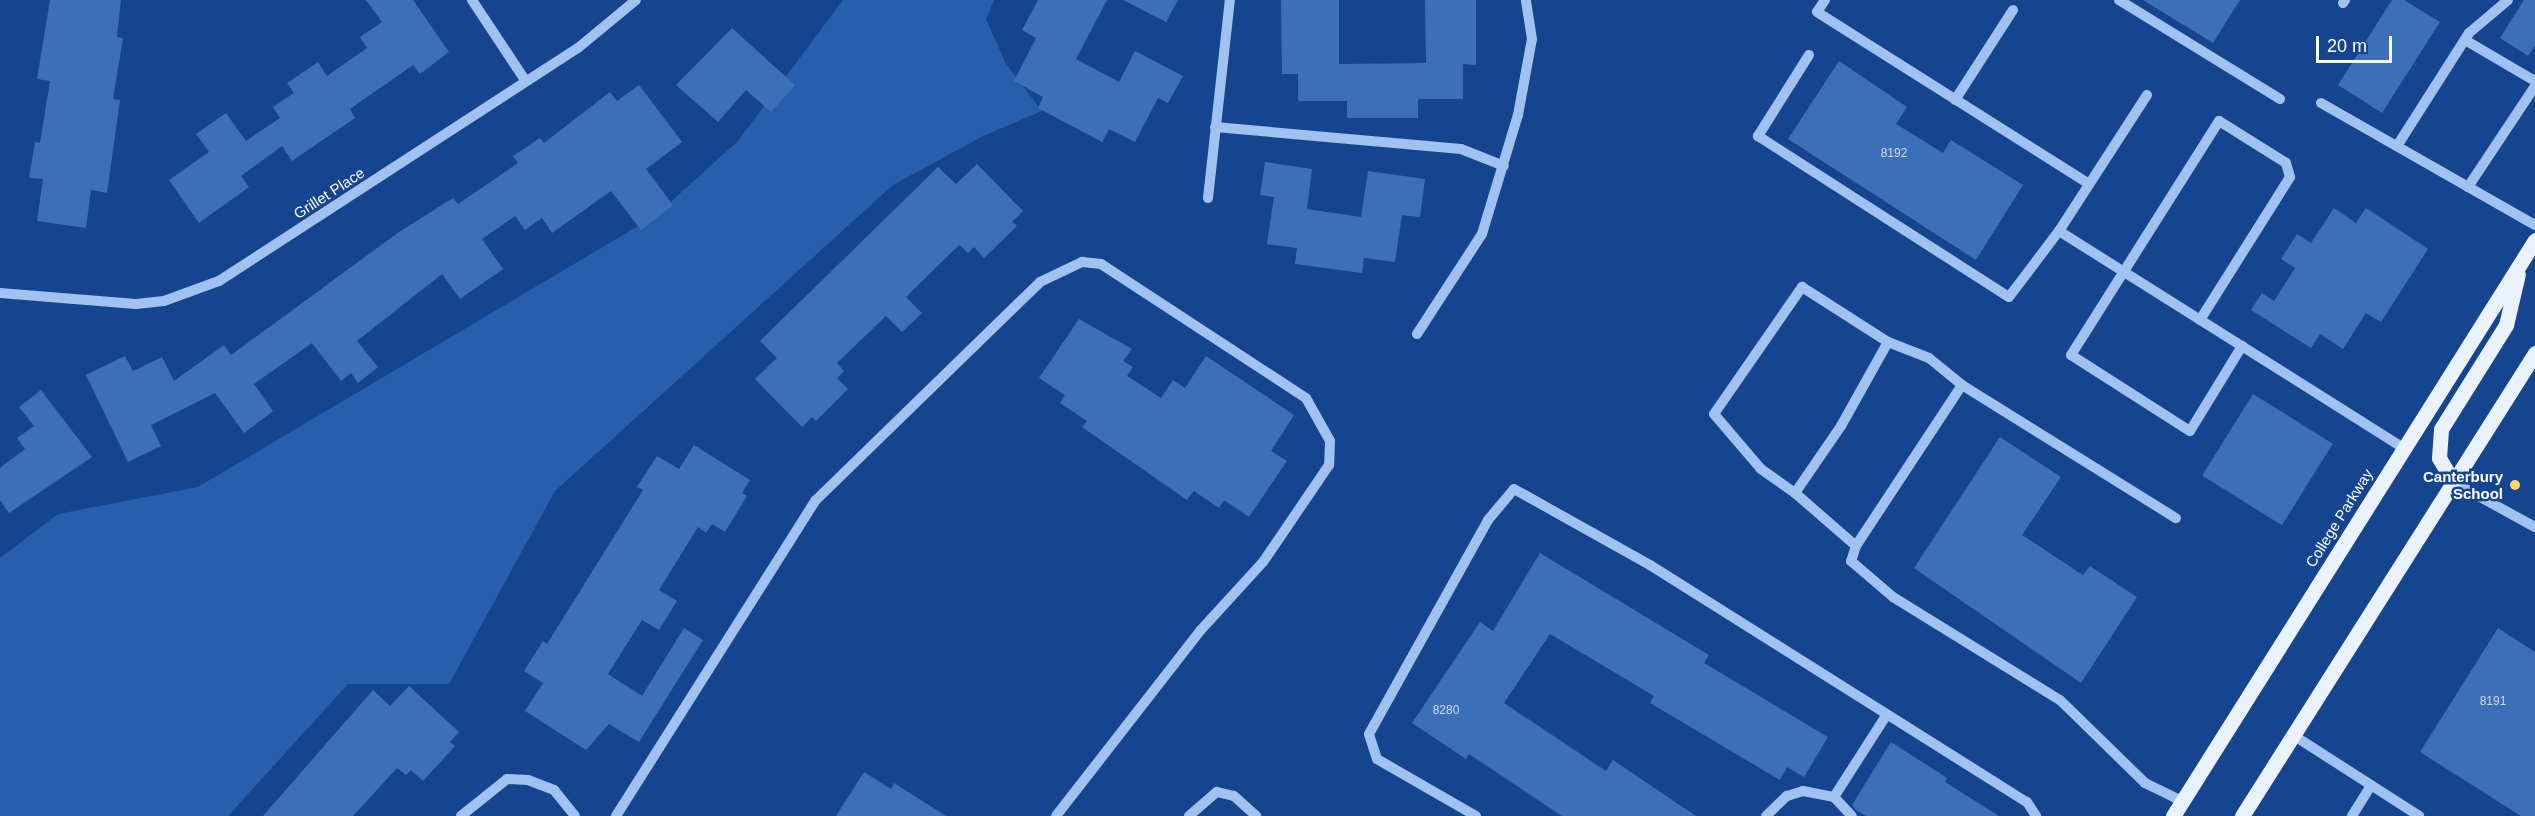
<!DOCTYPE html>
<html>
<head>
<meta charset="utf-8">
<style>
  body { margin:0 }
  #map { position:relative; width:2535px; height:816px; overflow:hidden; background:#15458f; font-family:Arial,sans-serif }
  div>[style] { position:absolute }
  .green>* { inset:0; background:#275eae }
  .building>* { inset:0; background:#3d6fb8; transform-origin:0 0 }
  .minor>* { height:10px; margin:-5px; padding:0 5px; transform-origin:5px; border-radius:5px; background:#a1c1f0 }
  .major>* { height:15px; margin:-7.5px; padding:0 7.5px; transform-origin:7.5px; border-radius:7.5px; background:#eaf1ff }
  .dots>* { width:16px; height:16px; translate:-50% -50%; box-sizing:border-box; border:3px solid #15458f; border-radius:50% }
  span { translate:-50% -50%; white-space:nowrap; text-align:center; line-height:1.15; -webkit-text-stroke:5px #15458f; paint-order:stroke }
  .number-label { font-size:12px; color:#cedbed }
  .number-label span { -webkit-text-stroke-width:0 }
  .street-label { font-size:15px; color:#fff }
  .poi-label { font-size:15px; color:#fff; font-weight:700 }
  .right { translate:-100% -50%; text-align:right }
  .scale { position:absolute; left:2316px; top:36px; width:76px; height:27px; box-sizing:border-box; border:3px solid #fff; border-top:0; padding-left:8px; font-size:18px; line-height:21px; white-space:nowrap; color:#fff; -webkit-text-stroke:4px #15458f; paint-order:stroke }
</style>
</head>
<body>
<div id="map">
  <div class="green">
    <i style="clip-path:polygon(843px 0,994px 0,986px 19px,1006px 64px,1042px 111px,983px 136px,893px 185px,555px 491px,449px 684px,348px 684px,228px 816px,0 816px,0 558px,58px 514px,198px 487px,655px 216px,738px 141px)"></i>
  </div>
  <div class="building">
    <i style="clip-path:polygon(50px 0,121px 0,117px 37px,123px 38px,113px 99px,120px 100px,107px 193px,91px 190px,86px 228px,37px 221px,43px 179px,29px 178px,35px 142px,40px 143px,50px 81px,37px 79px)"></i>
    <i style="clip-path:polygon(366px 0,413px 0,449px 52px,420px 74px,413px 65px,350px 109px,355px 118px,292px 161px,282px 146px,241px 176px,249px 187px,199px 223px,169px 180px,209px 152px,196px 134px,226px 113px,246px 141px,280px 118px,273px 107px,294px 93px,287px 83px,318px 62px,327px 76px,367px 48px,360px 37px,382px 22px)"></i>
    <i style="clip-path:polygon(1038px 0,1107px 0,1076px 59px,1119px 82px,1135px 51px,1183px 76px,1168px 103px,1158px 98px,1135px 142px,1109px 129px,1102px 142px,1038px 108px,1043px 97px,1014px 81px,1036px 38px,1022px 30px)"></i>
    <i style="clip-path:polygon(1123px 0,1178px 0,1166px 22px)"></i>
    <i style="clip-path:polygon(1281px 0,1339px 0,1339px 64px,1426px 63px,1425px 0,1476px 0,1476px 65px,1463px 64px,1463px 99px,1418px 99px,1418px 118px,1347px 118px,1347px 101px,1298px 101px,1298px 74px,1282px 74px)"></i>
    <i style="clip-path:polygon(2143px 0,2240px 0,2213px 43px)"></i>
    <i style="clip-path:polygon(2392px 0,2404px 0,2440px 22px,2382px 113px,2338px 85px)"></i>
    <i style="clip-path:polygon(2524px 0,2535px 0,2535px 45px,2528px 56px,2500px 38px)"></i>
    <i style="clip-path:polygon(732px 28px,795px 85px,771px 112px,746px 90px,718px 122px,676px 85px)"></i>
    <i style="clip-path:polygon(1839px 61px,1907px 107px,1896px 124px,1943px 153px,1951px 140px,2023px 185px,1976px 260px,1788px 139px)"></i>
    <i style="clip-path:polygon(639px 85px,682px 142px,646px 169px,673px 205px,641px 230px,611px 191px,552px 233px,542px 218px,525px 230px,515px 216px,482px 239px,503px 269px,460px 299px,442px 274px,357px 341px,378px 367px,358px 383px,351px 373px,341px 381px,312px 343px,254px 384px,273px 411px,244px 433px,215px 393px,151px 425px,161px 446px,128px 462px,86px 375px,125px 356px,133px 371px,162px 357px,174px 381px,224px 345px,231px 355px,399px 232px,453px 198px,458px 204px,518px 163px,513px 156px,540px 138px,544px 143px,610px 92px,617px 101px)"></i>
    <i style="clip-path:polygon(1265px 162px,1312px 169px,1307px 209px,1361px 217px,1368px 171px,1425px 179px,1420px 217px,1402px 215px,1395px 262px,1364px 258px,1362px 273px,1295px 264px,1297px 248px,1267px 244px,1274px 197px,1260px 195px)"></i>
    <i style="clip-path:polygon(977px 164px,1023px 211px,1012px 222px,1017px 226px,984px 258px,974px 247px,968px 253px,959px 245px,906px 297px,922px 313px,902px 332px,886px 316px,837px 363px,844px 371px,837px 378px,848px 389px,816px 421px,812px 417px,802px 427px,755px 379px,777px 358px,760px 341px,938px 167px,956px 184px)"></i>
    <i style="clip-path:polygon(2334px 208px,2356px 223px,2366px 208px,2428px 249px,2381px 322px,2366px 313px,2343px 349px,2320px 334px,2311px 348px,2251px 310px,2262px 293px,2274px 301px,2295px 268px,2281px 259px,2297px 234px,2311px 243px)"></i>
    <i style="clip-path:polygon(1079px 319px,1132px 349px,1123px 361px,1133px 367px,1127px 376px,1161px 398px,1173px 380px,1185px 388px,1206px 356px,1294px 415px,1271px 451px,1287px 461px,1249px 517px,1224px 500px,1219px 508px,1194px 491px,1187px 500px,1082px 427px,1087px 421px,1060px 403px,1065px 395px,1039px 378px)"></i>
    <i style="clip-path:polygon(41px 390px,92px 457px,9px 513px,0 500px,0 468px,25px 449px,17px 438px,34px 426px,19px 407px)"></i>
    <i style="left:2253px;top:394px;width:94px;height:96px;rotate:32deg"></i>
    <i style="clip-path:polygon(2000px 437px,2061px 477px,2022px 535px,2083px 575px,2090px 566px,2137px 597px,2081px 683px,1914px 568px)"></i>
    <i style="clip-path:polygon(694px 445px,750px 480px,742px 493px,747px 496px,725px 532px,712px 524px,706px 533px,698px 527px,659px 590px,677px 601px,659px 630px,642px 620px,608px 674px,642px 696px,684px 628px,703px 640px,639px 742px,609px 724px,586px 750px,525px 711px,543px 683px,524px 671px,543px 641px,547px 644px,643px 490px,637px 487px,657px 456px,679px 469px)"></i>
    <i style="clip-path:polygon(1540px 553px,1709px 655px,1704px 663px,1828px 737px,1804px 777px,1787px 767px,1780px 780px,1650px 703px,1654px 696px,1550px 634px,1504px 703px,1606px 771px,1613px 760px,1696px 816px,1562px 816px,1469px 754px,1466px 759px,1412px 723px,1480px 622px,1493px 631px)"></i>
    <i style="clip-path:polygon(2498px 628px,2535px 652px,2535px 816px,2521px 816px,2420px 752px)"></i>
    <i style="clip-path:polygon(409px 686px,459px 732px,450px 742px,455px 746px,423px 781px,411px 770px,406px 775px,397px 768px,353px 816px,263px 816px,373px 690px,390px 706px)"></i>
    <i style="clip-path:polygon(1891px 742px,1947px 778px,1945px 782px,1999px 816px,1866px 816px,1856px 810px,1852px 805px)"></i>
    <i style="clip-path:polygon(864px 772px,891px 789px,894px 783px,946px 816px,836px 816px)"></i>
  </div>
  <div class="minor">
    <i style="left:472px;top:0;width:96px;rotate:56.5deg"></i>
    <i style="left:1825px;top:0;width:14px;rotate:124deg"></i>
    <i style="left:1817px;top:12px;width:322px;rotate:32.3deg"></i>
    <i style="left:2119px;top:0;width:189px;rotate:31.6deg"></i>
    <i style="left:2343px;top:3px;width:4px;rotate:-56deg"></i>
    <i style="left:2465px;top:40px;width:81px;rotate:30.4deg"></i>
    <i style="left:1809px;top:55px;width:96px;rotate:122.2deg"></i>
    <i style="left:1758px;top:136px;width:298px;rotate:32.7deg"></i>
    <i style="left:2009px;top:297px;width:83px;rotate:-52.9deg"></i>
    <i style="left:2059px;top:231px;width:408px;rotate:32.2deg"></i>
    <i style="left:1955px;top:100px;width:107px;rotate:-57.2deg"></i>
    <i style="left:2321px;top:103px;width:246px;rotate:29.7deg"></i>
    <i style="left:1215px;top:127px;width:247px;rotate:5.1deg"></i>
    <i style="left:1461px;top:149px;width:46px;rotate:21.6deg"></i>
    <i style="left:2397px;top:146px;width:134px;rotate:-57.5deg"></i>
    <i style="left:2469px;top:33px;width:51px;rotate:-40.2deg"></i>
    <i style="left:2468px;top:187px;width:121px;rotate:-56.4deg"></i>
    <i style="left:1208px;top:198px;width:199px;rotate:-83.7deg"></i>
    <i style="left:2059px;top:231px;width:162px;rotate:-57.1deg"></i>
    <i style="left:0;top:293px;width:136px;rotate:4.6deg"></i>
    <i style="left:136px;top:304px;width:28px;rotate:-6deg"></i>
    <i style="left:164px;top:301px;width:59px;rotate:-20deg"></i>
    <i style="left:219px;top:281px;width:428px;rotate:-33deg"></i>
    <i style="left:578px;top:48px;width:75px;rotate:-39.6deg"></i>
    <i style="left:2200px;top:320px;width:169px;rotate:-57.8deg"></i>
    <i style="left:2290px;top:177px;width:15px;rotate:-106deg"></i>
    <i style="left:2286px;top:163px;width:79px;rotate:-147.9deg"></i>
    <i style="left:2219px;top:121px;width:277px;rotate:122.3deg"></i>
    <i style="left:2071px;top:355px;width:141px;rotate:32.6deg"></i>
    <i style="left:2190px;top:431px;width:100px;rotate:-58.5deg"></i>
    <i style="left:1417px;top:334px;width:119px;rotate:-57deg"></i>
    <i style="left:1482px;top:234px;width:124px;rotate:-73.2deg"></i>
    <i style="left:1518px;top:115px;width:77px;rotate:-79.6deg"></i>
    <i style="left:1532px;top:39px;width:39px;rotate:-99deg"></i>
    <i style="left:1962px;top:385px;width:252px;rotate:31.9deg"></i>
    <i style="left:2453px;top:482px;width:94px;rotate:28.8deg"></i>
    <i style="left:1795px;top:493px;width:42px;rotate:-144.8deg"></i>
    <i style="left:1761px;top:469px;width:72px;rotate:-130.5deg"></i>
    <i style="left:1714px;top:414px;width:155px;rotate:-55.3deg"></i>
    <i style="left:1802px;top:287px;width:102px;rotate:32.6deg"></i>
    <i style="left:1856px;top:546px;width:81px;rotate:-139deg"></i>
    <i style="left:1795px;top:493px;width:81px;rotate:-55.5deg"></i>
    <i style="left:1841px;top:426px;width:96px;rotate:-60.8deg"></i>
    <i style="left:1888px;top:342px;width:44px;rotate:21.3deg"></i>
    <i style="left:1929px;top:358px;width:43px;rotate:39.3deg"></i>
    <i style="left:1962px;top:385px;width:193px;rotate:123.4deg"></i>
    <i style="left:1856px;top:546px;width:16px;rotate:108deg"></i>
    <i style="left:1851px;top:561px;width:55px;rotate:40.6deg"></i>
    <i style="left:1893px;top:597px;width:196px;rotate:31.7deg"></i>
    <i style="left:2060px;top:700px;width:119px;rotate:44.3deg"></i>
    <i style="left:2145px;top:783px;width:41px;rotate:25.9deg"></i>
    <i style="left:2293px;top:735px;width:150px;rotate:32.7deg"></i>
    <i style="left:1834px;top:797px;width:98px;rotate:-57.4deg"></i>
    <i style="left:461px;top:816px;width:59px;rotate:-38.8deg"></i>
    <i style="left:507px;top:779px;width:21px;rotate:3deg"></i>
    <i style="left:528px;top:780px;width:28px;rotate:21deg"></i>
    <i style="left:554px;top:790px;width:33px;rotate:51deg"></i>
    <i style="left:616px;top:816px;width:373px;rotate:-57.7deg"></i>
    <i style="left:815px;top:501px;width:314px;rotate:-44.2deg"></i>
    <i style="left:1040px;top:282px;width:47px;rotate:-25.5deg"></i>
    <i style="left:1082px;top:262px;width:19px;rotate:6deg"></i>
    <i style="left:1101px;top:264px;width:245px;rotate:33.2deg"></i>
    <i style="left:1306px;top:398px;width:49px;rotate:60.8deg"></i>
    <i style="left:1330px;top:441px;width:24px;rotate:92deg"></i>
    <i style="left:1329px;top:465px;width:117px;rotate:124.2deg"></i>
    <i style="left:1263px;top:562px;width:93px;rotate:132.4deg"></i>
    <i style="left:1200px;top:631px;width:234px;rotate:127.9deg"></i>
    <i style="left:1189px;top:816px;width:37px;rotate:-41deg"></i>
    <i style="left:1217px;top:792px;width:17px;rotate:13deg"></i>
    <i style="left:1234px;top:796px;width:30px;rotate:42deg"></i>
    <i style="left:1476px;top:816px;width:114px;rotate:-150.1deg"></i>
    <i style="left:1377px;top:759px;width:26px;rotate:-108deg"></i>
    <i style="left:1369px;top:734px;width:245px;rotate:-60.9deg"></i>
    <i style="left:1488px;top:520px;width:40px;rotate:-50deg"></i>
    <i style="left:1514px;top:489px;width:156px;rotate:29.2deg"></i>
    <i style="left:1650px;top:565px;width:445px;rotate:32.2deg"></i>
    <i style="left:2027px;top:802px;width:17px;rotate:57deg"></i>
    <i style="left:1766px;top:816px;width:29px;rotate:-44deg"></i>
    <i style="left:1787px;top:796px;width:17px;rotate:-17deg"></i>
    <i style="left:1803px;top:791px;width:32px;rotate:11deg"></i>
    <i style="left:1834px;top:797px;width:26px;rotate:47deg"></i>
    <i style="left:2352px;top:816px;width:36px;rotate:-58deg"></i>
  </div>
  <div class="major">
    <i style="left:2453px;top:482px;width:28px;rotate:-120deg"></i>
    <i style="left:2439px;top:458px;width:29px;rotate:-86deg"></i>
    <i style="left:2441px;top:429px;width:123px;rotate:-58deg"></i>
    <i style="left:2506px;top:325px;width:52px;rotate:-76.8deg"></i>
    <i style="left:2173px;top:816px;width:680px;rotate:-57.85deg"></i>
    <i style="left:2242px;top:816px;width:548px;rotate:-57.67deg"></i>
  </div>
  <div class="dots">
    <i style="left:2515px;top:485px;background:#ffd860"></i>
  </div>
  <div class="number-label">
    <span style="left:1894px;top:154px">8192</span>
    <span style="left:2493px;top:702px">8191</span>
    <span style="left:1446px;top:711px">8280</span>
  </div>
  <div class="street-label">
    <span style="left:329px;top:193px;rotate:-33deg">Grillet Place</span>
    <span style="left:2339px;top:518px;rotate:-58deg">College Parkway</span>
  </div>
  <div class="poi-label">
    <span class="right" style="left:2503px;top:485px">Canterbury<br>School</span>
  </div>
  <div class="scale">20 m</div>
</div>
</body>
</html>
